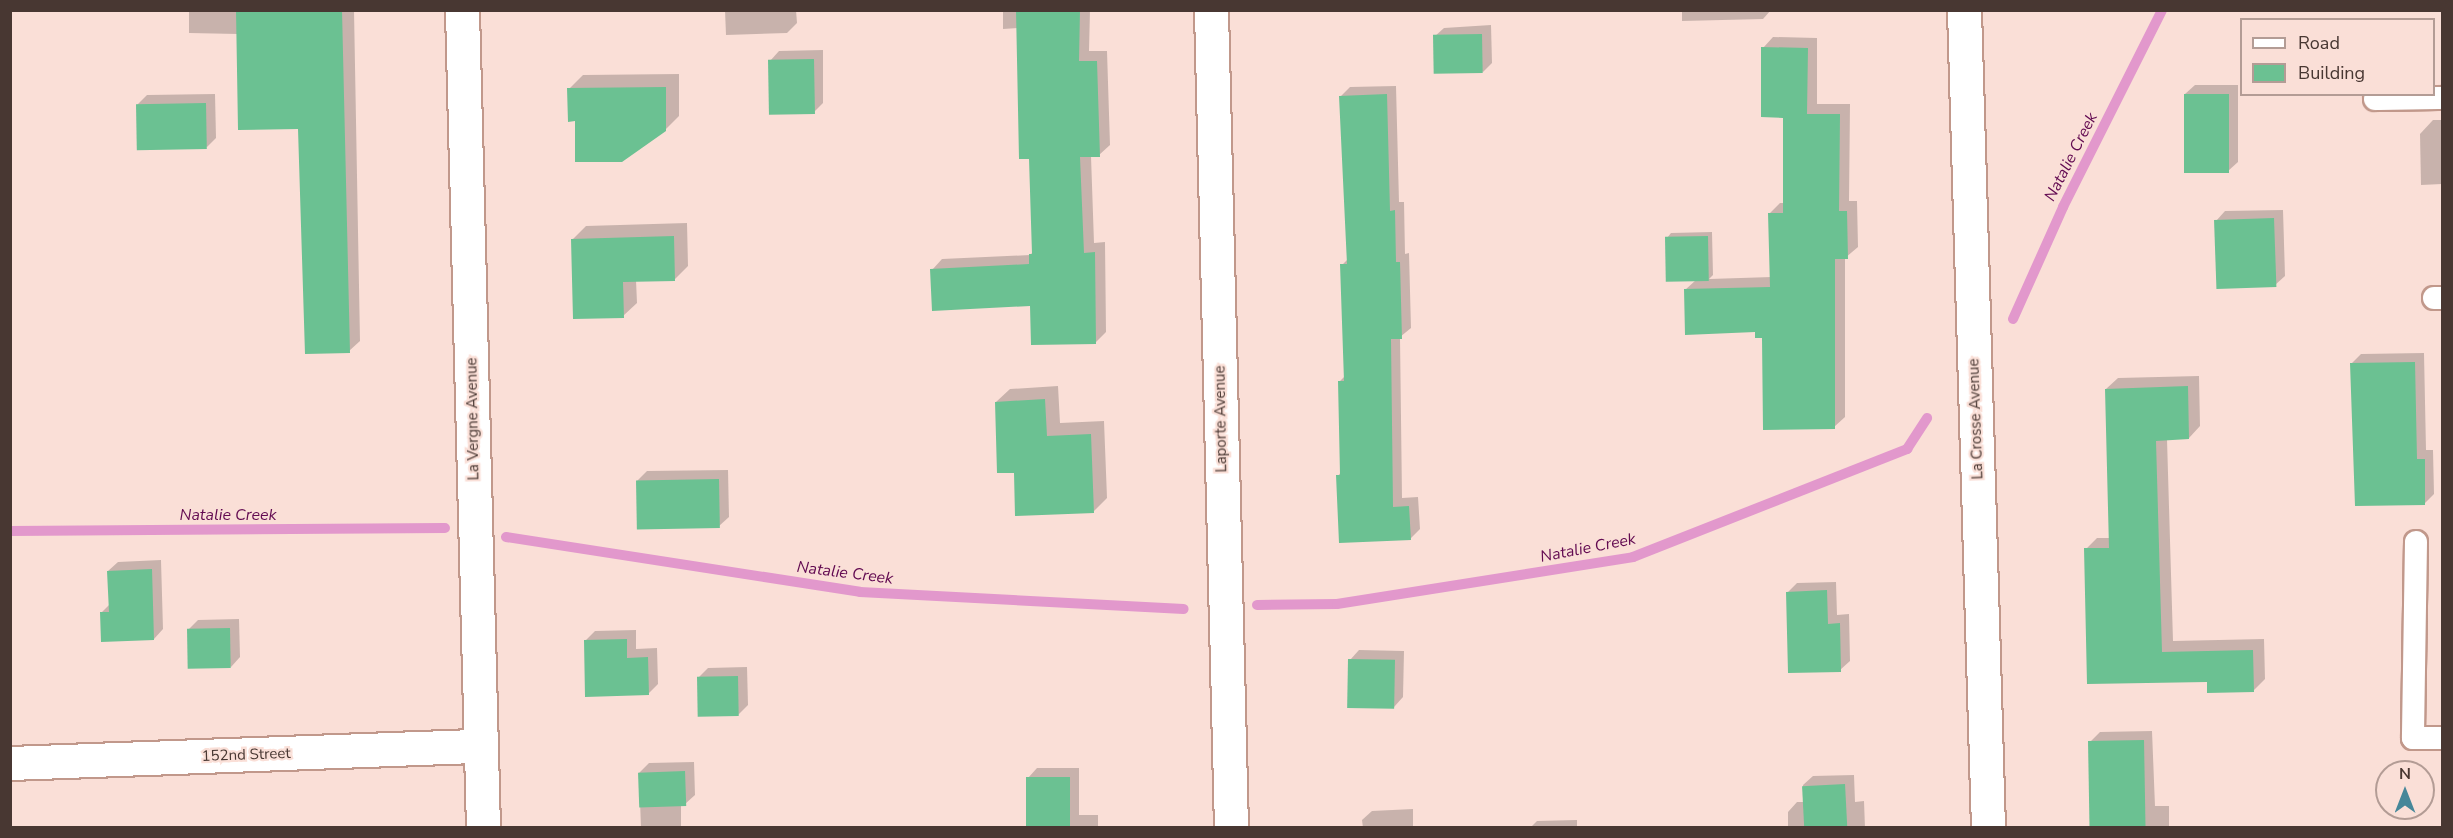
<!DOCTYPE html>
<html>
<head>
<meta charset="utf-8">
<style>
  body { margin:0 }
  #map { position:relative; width:2453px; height:838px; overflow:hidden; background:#fadfd7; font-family:"Nunito Sans",sans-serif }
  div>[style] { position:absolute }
  .shadow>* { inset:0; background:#0003 }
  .stream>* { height:10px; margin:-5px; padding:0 5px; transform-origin:5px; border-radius:5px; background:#e298cc }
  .building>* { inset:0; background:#6bc192; transform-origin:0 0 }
  .roads { filter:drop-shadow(2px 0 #c1988b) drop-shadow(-2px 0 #c1988b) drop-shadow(0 2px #c1988b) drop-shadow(0 -2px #c1988b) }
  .service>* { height:22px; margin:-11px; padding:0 11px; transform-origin:11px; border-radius:11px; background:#fff }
  .minor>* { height:33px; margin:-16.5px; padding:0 16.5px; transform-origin:16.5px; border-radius:16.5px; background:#fff }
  span { translate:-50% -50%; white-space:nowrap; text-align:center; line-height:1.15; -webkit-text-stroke:4.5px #fadfd7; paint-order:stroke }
  .street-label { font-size:15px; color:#483732 }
  .water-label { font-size:16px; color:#620a51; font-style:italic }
  .frame { position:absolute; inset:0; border:12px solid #483732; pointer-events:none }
  .legend { position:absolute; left:2240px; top:18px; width:195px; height:78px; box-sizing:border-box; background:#fadfd7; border:2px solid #b39c95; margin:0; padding:8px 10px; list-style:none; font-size:18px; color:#483732 }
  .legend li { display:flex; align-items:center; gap:12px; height:30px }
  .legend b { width:30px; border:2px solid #b39c95 }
  .north { position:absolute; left:2375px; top:760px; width:60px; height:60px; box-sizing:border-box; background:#fadfd7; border:2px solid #b39c95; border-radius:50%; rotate:0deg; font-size:16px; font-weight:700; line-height:24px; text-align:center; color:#483732 }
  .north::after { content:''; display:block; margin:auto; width:21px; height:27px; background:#468799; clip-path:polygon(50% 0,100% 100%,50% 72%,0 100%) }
</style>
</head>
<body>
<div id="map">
  <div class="shadow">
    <i style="clip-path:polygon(189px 10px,354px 10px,360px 341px,349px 351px,300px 127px,238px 34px,189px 33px)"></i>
    <i style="clip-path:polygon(725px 10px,796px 10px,797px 23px,787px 33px,726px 35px)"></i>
    <i style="clip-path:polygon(1003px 10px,1090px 10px,1089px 51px,1107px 51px,1110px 145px,1099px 155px,1091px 156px,1094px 243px,1105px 242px,1106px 332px,1096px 342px,1031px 305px,932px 270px,942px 259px,1030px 255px,1034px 251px,1030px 157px,1018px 28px,1003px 29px)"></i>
    <i style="clip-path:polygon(1682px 10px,1771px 10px,1763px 19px,1682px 21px)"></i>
    <i style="clip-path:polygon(1491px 25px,1492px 63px,1483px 72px,1434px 37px,1444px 28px)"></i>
    <i style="clip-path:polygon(1773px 37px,1817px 38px,1817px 104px,1850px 104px,1849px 201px,1857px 201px,1858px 247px,1845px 258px,1845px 417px,1834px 427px,1757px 330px,1685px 290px,1696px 280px,1667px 238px,1671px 233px,1712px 232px,1713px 275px,1709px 279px,1772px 277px,1770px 213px,1780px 203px,1784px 203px,1784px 116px,1763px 48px)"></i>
    <i style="clip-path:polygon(823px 50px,823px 103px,814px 112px,770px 61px,779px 51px)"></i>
    <i style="clip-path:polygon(679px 74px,679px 116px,665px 130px,576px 119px,569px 89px,583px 75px)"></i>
    <i style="clip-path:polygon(2195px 85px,2238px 85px,2238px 162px,2228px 171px,2185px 94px)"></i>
    <i style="clip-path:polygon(1396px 86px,1399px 202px,1404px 202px,1405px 254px,1409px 253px,1411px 328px,1400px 337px,1402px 498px,1418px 497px,1420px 529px,1410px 539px,1338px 476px,1341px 472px,1340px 381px,1345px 376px,1342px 265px,1348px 259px,1341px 96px,1350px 87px)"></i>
    <i style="clip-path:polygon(215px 94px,216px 138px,207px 147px,137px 105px,147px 95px)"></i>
    <i style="clip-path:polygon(2433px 120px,2442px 120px,2442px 184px,2421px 185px,2420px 134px)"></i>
    <i style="clip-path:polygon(2283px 210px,2285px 276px,2275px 285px,2216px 221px,2225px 211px)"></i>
    <i style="clip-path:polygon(687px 223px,688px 266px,675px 279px,636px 280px,637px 303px,623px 316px,573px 239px,586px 226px)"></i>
    <i style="clip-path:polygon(2424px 353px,2426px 450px,2433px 450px,2434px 494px,2424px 504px,2352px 363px,2361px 354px)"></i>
    <i style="clip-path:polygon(2199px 376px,2200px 426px,2189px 438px,2167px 439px,2173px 641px,2264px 639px,2265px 679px,2254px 690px,2209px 680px,2089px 682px,2086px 549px,2097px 538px,2110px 538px,2106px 389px,2118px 378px)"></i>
    <i style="clip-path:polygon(1058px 386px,1060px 423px,1104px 421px,1107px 498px,1093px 512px,996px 402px,1010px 389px)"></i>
    <i style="clip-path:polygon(728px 470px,729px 517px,719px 526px,637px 481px,647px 471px)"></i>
    <i style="clip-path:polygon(161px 560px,163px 629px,154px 639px,101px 613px,110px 604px,108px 571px,118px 562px)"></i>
    <i style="clip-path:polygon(1836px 582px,1837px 615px,1849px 614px,1850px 661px,1840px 670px,1788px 592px,1797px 583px)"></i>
    <i style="clip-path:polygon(239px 619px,240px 657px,231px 667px,188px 630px,198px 620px)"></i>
    <i style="clip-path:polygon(636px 630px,636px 649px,657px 648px,658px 684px,648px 694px,585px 641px,595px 631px)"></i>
    <i style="clip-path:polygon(1359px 650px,1404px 651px,1403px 697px,1394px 707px,1350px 660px)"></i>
    <i style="clip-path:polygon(747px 667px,748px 705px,738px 715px,699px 677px,708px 668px)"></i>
    <i style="clip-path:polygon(2152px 731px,2155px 806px,2169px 806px,2169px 828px,2093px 828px,2090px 742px,2100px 732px)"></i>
    <i style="clip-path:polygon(694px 762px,695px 795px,685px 804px,681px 804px,681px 828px,641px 828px,639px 773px,649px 763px)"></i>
    <i style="clip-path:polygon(1037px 768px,1079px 768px,1079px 815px,1098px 815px,1098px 828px,1029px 828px,1028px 778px)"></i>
    <i style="clip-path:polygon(1854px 775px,1855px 802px,1864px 801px,1865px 828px,1788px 828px,1788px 812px,1797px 802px,1804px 802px,1803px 785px,1813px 776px)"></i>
    <i style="clip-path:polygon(1413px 809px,1413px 828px,1363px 828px,1362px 820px,1372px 811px)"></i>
    <i style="clip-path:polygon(1577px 820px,1577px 828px,1530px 828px,1537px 821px)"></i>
  </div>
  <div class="stream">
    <i style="left:2013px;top:319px;width:123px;rotate:-65.9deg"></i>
    <i style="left:2063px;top:207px;width:220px;rotate:-63.3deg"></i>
    <i style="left:10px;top:531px;width:435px;rotate:-0.4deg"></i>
    <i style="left:506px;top:537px;width:358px;rotate:8.8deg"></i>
    <i style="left:860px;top:592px;width:324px;rotate:3deg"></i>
    <i style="left:1257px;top:605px;width:80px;rotate:-0.7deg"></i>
    <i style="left:1337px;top:604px;width:300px;rotate:-9deg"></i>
    <i style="left:1633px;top:557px;width:295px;rotate:-21.5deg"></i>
    <i style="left:1907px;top:449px;width:37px;rotate:-57deg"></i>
  </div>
  <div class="building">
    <i style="clip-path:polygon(236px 10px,342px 10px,350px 353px,305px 354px,298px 129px,238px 130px)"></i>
    <i style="clip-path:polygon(1016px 10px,1080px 10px,1079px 61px,1097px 61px,1100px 157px,1080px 157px,1084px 253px,1095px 252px,1096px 344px,1031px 345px,1030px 306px,932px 311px,930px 269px,1029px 264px,1029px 254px,1032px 254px,1029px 159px,1019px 159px)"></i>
    <i style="left:1482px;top:34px;width:39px;height:49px;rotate:89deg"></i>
    <i style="clip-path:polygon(1761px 47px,1808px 48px,1807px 114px,1840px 114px,1839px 211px,1847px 211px,1848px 259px,1835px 259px,1835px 429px,1763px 430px,1762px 338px,1755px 338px,1755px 332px,1685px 335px,1684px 289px,1770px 287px,1768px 213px,1783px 213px,1783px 118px,1761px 117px)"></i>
    <i style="left:814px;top:59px;width:55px;height:46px;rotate:89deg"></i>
    <i style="clip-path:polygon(666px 87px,666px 131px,622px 162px,575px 162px,575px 121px,568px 122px,567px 88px)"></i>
    <i style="clip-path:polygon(1387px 94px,1390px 211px,1395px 210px,1396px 262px,1400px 262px,1402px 339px,1391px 339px,1393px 507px,1409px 506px,1411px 540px,1339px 543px,1336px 475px,1340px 475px,1338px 381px,1344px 381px,1340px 264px,1347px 264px,1339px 96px)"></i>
    <i style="left:2184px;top:94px;width:45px;height:79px"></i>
    <i style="left:206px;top:103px;width:46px;height:70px;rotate:89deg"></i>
    <i style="left:2274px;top:218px;width:69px;height:60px;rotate:88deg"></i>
    <i style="clip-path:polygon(674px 236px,675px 281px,623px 282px,624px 318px,573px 319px,571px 239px)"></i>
    <i style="left:1708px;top:236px;width:45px;height:43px;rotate:89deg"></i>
    <i style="clip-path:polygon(2415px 362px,2417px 459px,2425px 459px,2425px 505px,2355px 506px,2350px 363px)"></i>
    <i style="clip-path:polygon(2188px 386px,2189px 439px,2156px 441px,2162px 652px,2253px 650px,2254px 692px,2207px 693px,2207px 682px,2087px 684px,2084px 548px,2109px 548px,2105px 389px)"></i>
    <i style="clip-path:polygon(1045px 399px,1047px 436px,1091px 434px,1094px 513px,1015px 516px,1014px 473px,997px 473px,995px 402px)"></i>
    <i style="left:719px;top:479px;width:49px;height:83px;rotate:89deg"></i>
    <i style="clip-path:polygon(152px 569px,154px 640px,101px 642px,100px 612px,109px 612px,107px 571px)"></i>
    <i style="clip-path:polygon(1827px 590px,1828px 624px,1840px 623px,1841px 672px,1788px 673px,1786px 592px)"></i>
    <i style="left:230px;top:628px;width:40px;height:43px;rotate:89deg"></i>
    <i style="clip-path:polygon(627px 639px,627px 658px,648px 657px,649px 695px,585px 697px,584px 640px)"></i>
    <i style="left:1348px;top:659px;width:47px;height:49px;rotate:1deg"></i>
    <i style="left:738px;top:676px;width:40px;height:41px;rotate:89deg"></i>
    <i style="left:2144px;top:740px;width:88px;height:56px;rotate:89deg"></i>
    <i style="left:685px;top:771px;width:35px;height:47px;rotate:88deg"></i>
    <i style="left:1026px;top:777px;width:44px;height:51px"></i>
    <i style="left:1845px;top:784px;width:44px;height:43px;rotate:87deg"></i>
  </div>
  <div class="roads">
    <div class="service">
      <i style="left:2375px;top:99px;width:67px;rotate:-0.9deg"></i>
      <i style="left:2434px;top:298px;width:8px"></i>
      <i style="left:2416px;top:542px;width:196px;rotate:90.9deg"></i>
      <i style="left:2413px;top:738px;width:29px"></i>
    </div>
    <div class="minor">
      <i style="left:462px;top:10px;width:818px;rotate:88.53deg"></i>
      <i style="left:1211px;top:10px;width:818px;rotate:88.6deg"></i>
      <i style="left:1964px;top:10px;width:818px;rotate:88.32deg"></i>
      <i style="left:10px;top:763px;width:471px;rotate:-2.1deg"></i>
    </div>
  </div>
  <div class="street-label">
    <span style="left:473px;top:419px;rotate:-91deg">La Vergne Avenue</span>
    <span style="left:1221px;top:419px;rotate:-91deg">Laporte Avenue</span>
    <span style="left:1976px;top:419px;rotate:-92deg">La Crosse Avenue</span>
    <span style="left:246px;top:755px;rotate:-2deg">152nd Street</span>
  </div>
  <div class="water-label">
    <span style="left:2071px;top:157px;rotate:-63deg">Natalie Creek</span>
    <span style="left:228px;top:515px">Natalie Creek</span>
    <span style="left:1588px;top:548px;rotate:-11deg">Natalie Creek</span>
    <span style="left:845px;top:573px;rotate:7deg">Natalie Creek</span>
  </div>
  <div class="frame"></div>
  <ul class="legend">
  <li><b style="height:8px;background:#fff"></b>Road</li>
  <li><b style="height:16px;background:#6bc192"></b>Building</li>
  </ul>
  <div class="north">N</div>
</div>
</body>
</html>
